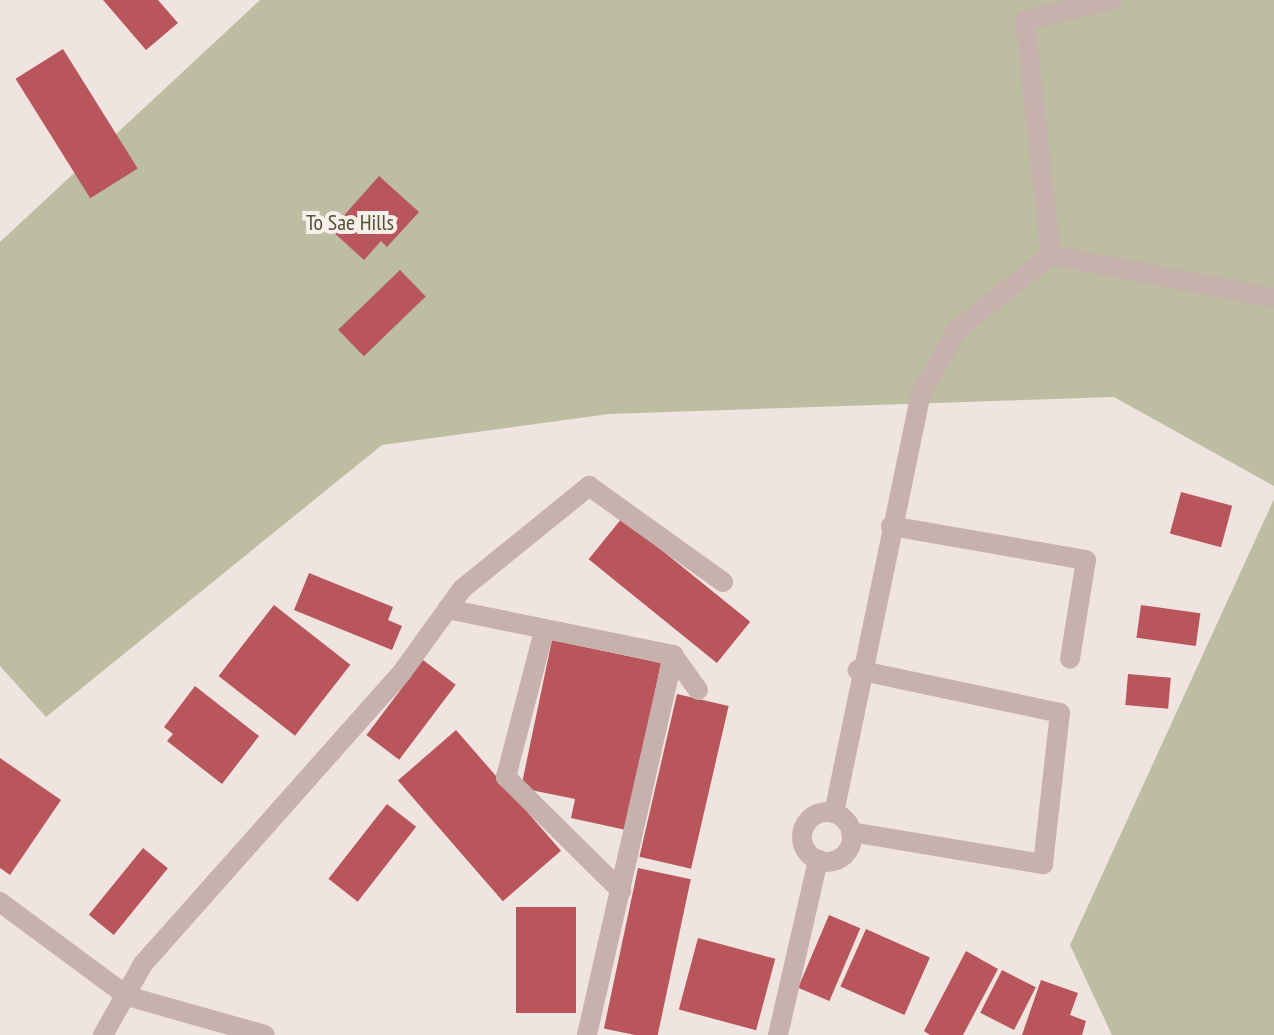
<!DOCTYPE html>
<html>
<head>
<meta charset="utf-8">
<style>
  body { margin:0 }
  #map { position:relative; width:1274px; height:1035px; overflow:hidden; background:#f0e4e0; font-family:"PT Sans Narrow",sans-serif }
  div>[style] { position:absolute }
  .green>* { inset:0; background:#bdbea1 }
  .building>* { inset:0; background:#b8565c; transform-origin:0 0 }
  .minor>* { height:20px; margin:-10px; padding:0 10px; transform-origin:10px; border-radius:10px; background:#c7b1ad }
  .minor>.ring { margin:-10px; padding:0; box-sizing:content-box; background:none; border:20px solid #c7b1ad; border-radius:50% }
  span { translate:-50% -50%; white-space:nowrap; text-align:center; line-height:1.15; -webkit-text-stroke:8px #f8efec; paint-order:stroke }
  .park-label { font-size:22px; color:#505231 }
</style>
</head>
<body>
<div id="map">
  <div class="green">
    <i style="clip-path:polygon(260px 0,1274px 0,1274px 486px,1114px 397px,609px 414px,382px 445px,46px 717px,0 666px,0 242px)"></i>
    <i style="clip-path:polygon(1274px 499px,1274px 1035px,1112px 1035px,1070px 945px)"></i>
  </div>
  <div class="building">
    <i style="clip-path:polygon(103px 0,158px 0,178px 23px,146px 50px)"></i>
    <i style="left:63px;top:49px;width:141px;height:56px;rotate:58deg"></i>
    <i style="clip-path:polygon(379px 176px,419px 212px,387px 247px,381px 241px,364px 260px,331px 230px)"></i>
    <i style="left:400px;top:270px;width:37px;height:86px;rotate:46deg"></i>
    <i style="left:1181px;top:492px;width:53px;height:43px;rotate:15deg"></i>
    <i style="left:622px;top:518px;width:165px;height:53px;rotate:39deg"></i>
    <i style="clip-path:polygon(309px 573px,393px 607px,388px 620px,402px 626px,392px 650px,294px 610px)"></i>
    <i style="left:274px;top:605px;width:97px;height:90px;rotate:38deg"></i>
    <i style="left:1141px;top:605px;width:60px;height:33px;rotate:8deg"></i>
    <i style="clip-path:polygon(552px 640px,661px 663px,626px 830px,571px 818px,575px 799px,521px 788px)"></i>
    <i style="left:423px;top:660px;width:41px;height:94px;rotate:37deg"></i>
    <i style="left:1128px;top:674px;width:43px;height:31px;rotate:5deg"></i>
    <i style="clip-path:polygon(195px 686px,259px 736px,222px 784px,167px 741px,173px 734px,164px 727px)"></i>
    <i style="left:677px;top:694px;width:53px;height:167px;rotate:13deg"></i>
    <i style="left:456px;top:730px;width:160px;height:77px;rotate:49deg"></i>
    <i style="clip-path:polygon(0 758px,61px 800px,10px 875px,0 868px)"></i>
    <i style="left:387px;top:804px;width:37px;height:95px;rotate:38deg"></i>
    <i style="left:143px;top:848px;width:32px;height:86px;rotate:39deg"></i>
    <i style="left:638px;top:868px;width:54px;height:164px;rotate:12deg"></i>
    <i style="left:516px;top:907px;width:60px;height:106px"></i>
    <i style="left:829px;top:915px;width:34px;height:79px;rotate:23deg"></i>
    <i style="left:866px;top:929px;width:70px;height:63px;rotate:24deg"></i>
    <i style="left:698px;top:938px;width:80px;height:74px;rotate:15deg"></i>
    <i style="clip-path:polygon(966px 951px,998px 969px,963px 1035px,930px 1035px,924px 1031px)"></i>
    <i style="left:1002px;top:970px;width:38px;height:48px;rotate:27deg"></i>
    <i style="clip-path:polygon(1041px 980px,1078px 993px,1070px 1015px,1086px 1021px,1082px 1035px,1022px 1035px)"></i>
  </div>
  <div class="minor">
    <i style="left:1051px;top:255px;width:236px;rotate:-96.3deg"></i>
    <i style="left:1025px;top:20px;width:90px;rotate:-12.8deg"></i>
    <i style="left:891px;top:526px;width:198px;rotate:9.9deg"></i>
    <i style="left:1086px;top:560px;width:100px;rotate:99.2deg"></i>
    <i style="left:447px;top:609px;width:231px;rotate:11.5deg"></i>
    <i style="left:673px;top:655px;width:43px;rotate:54.5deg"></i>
    <i style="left:544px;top:631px;width:151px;rotate:104.6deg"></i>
    <i style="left:506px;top:777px;width:162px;rotate:44.7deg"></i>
    <i class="ring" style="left:802px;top:812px;width:30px;height:30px"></i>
    <i style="left:834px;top:813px;width:428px;rotate:-78.3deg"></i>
    <i style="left:921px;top:394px;width:73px;rotate:-60.6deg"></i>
    <i style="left:957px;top:330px;width:120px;rotate:-38.6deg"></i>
    <i style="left:1051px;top:255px;width:227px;rotate:10.9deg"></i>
    <i style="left:851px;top:832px;width:195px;rotate:9.5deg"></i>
    <i style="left:1043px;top:864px;width:152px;rotate:-83.6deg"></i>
    <i style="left:1060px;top:713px;width:207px;rotate:-168deg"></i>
    <i style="left:0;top:902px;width:158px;rotate:36.5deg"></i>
    <i style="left:127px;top:996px;width:143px;rotate:15.8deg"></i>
    <i style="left:103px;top:1035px;width:81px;rotate:-60.6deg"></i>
    <i style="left:143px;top:964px;width:387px;rotate:-48.4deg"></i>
    <i style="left:400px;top:675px;width:106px;rotate:-54.2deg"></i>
    <i style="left:462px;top:589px;width:164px;rotate:-39deg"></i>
    <i style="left:589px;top:486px;width:165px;rotate:35.6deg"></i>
    <i style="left:587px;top:1035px;width:390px;rotate:-77.2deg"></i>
    <i style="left:778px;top:1035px;width:180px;rotate:-77.1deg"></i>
  </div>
  <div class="park-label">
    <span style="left:350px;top:223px">To Sae Hills</span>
  </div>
</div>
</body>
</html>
